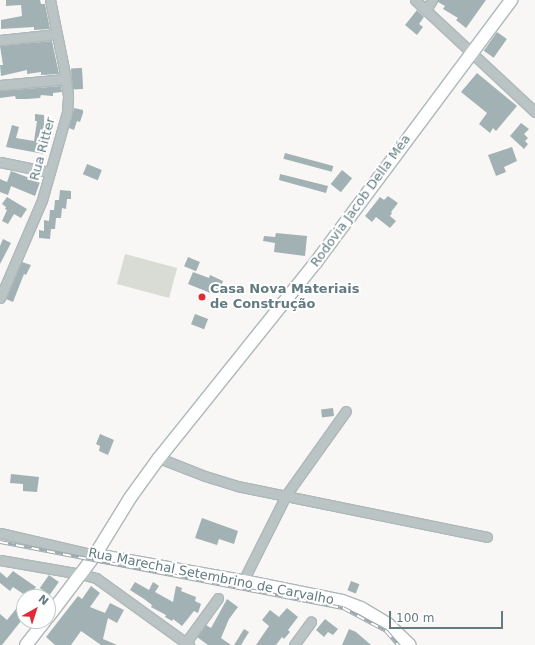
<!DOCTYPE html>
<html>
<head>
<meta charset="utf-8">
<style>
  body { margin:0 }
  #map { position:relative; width:535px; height:645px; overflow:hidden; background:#f8f7f5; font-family:"DejaVu Sans",sans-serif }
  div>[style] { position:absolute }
  .green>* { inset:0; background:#d9dcd4; transform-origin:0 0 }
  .building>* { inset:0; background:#a2b1b3; transform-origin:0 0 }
  .roads { filter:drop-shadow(1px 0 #aeb8ba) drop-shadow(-1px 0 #aeb8ba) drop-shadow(0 1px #aeb8ba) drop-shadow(0 -1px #aeb8ba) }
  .street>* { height:9px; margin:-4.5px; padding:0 4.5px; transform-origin:4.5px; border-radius:4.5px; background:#bbc4c5 }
  .secondary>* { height:12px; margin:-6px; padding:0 6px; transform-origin:6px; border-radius:6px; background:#fff }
  .rail>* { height:4px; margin-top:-2px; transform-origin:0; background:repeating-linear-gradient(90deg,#fff 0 8px,#9da9ac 0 16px); box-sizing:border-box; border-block:1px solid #9da9ac }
  .dots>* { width:11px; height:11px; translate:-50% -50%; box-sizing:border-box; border:2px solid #fff; border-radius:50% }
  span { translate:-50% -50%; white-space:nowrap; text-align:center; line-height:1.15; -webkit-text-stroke:4px #fff; paint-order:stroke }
  .street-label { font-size:13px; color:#627b80 }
  .poi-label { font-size:13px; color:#627b80; font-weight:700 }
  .left { translate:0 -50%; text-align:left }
  .north { position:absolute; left:16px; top:589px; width:40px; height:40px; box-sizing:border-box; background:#fff; border:1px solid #c0cacc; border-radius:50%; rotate:39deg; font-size:11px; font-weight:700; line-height:16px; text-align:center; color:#627b80 }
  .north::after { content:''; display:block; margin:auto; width:14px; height:18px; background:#e32933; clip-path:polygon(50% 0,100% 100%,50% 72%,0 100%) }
  .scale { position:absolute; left:389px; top:611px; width:114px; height:18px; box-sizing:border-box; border:2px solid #627b80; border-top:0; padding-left:5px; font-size:12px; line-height:14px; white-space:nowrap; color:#627b80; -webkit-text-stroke:3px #fff; paint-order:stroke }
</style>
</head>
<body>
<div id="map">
  <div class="green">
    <i style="left:125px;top:254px;width:54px;height:31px;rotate:15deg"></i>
  </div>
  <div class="building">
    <i style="clip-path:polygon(6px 0,40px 0,41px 4px,45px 4px,50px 29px,34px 30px,34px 27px,1px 29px,1px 20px,22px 16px,21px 5px,6px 6px)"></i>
    <i style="clip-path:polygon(438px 0,486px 0,466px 28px,456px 20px,458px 18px,443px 9px,445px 6px,438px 2px)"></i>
    <i style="clip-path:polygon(417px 10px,424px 17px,419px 24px,423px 27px,417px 35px,405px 25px)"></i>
    <i style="left:497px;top:32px;width:12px;height:23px;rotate:35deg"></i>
    <i style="clip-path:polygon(52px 41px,59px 74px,41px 75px,41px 72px,27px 74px,27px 70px,1px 76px,0 65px,3px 65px,0 46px)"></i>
    <i style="left:82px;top:68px;width:21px;height:11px;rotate:87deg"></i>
    <i style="clip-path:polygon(477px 73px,517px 106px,496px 131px,493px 128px,490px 133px,479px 124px,487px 113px,461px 92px)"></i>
    <i style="clip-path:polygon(61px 86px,62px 92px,53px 93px,53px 96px,41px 95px,40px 98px,27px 99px,16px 99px,15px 96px,0 98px,0 91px)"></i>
    <i style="clip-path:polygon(74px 108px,83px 110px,83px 113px,80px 122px,77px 121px,74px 130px,69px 128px)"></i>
    <i style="clip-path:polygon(35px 114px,44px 115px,44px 124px,50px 125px,44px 154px,6px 147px,12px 125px,19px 127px,16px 138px,34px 141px,37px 121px,35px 121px)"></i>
    <i style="clip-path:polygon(521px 123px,529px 129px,524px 134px,528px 138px,525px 141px,528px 144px,524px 149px,510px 136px)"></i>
    <i style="clip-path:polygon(512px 147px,517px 161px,504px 167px,506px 172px,496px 176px,488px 155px)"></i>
    <i style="left:285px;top:153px;width:50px;height:6px;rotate:15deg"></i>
    <i style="left:87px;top:164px;width:16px;height:11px;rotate:22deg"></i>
    <i style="left:342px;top:170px;width:13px;height:18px;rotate:39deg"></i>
    <i style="clip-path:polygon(11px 171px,40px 182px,35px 196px,11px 186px,8px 195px,0 192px,0 179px,7px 182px)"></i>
    <i style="clip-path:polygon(280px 174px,328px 186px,326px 193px,279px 180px)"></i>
    <i style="clip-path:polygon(60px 190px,71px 191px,71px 199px,67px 199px,66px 209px,62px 208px,61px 218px,56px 218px,55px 229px,51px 229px,50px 239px,39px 238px,39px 230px,44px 231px,44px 220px,49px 221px,50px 210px,54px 210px,55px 200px,59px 200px)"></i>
    <i style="clip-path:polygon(388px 196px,398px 203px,391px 212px,392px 213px,390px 216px,396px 221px,390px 228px,376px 217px,372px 222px,365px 216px,380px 197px,384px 200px)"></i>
    <i style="clip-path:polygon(7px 197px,27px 209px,21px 218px,14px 214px,8px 224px,2px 221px,7px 210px,5px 209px,6px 207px,2px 204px)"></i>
    <i style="clip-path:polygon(276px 233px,307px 236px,305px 256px,274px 252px,275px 243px,263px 241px,264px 236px,275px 237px)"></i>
    <i style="clip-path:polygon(3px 239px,11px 243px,0 264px,0 246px)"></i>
    <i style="left:188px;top:257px;width:13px;height:10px;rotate:23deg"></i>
    <i style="clip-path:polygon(22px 262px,31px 265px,26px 275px,24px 274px,13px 302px,6px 299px)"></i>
    <i style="clip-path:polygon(193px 272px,209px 278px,210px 275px,223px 281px,219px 290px,215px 288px,213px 294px,188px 284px)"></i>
    <i style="left:195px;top:314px;width:14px;height:11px;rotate:21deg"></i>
    <i style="left:333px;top:408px;width:8px;height:12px;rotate:83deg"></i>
    <i style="clip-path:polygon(100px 434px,114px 440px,108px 455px,99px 451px,100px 446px,96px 444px)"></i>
    <i style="clip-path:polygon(11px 474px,39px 477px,37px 492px,23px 491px,23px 484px,10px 483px)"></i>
    <i style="clip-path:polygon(202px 518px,238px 531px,234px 544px,219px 539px,217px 545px,195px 538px)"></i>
    <i style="clip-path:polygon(13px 571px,36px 587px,28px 597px,13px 587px,10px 591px,0 583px,0 572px,7px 578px)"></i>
    <i style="left:49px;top:575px;width:12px;height:16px;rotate:35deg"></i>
    <i style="left:351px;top:581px;width:9px;height:10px;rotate:21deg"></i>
    <i style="clip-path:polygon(135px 582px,149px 590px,153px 582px,159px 586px,155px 592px,173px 602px,176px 586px,182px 588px,181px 591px,196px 597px,195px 601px,201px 604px,198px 613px,194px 611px,182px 626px,173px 619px,172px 621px,165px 617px,166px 615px,151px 607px,152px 605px,144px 599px,130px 590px)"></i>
    <i style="clip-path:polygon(91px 586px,100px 593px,90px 607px,105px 613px,110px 603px,124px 610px,117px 623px,108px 618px,103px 639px,117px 645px,101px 645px,81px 631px,71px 645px,55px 645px,46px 637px,78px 596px,82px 599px)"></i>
    <i style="clip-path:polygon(24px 599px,24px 623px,21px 621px,2px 645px,0 645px,0 614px,7px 620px)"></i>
    <i style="clip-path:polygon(227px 599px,238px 607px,229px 619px,221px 638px,231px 645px,208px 645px,197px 637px,206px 625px,211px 628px)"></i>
    <i style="clip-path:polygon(287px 608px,298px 617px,288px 630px,290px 632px,284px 639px,282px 637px,276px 645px,256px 645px,269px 626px,262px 620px,270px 610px,279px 617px)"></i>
    <i style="clip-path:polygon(325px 619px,338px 629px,333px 635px,328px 632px,324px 637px,316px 630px)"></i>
    <i style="clip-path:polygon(244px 629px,249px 632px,241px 645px,234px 645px)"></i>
    <i style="clip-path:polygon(349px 629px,356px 632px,371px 645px,342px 645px)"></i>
  </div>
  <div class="roads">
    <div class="street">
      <i style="left:415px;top:0;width:164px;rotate:43deg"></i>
      <i style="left:426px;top:10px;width:12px;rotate:-59deg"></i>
      <i style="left:0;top:40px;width:57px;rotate:-6deg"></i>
      <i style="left:0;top:85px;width:66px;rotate:-5.2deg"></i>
      <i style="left:0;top:162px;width:50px;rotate:11.5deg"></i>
      <i style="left:0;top:298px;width:107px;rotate:-66.8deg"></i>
      <i style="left:42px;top:200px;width:91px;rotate:-74.1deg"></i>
      <i style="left:67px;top:112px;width:16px;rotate:-86deg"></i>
      <i style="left:68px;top:96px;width:17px;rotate:-97deg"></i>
      <i style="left:66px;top:79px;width:81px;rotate:-101.4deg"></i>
      <i style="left:159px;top:458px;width:49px;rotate:21.4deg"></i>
      <i style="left:205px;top:476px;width:34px;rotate:17deg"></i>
      <i style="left:237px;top:486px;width:255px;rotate:11.5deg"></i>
      <i style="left:0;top:533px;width:98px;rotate:13deg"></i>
      <i style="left:0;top:560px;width:82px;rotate:9.8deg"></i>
      <i style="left:81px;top:574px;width:16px;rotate:15deg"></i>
      <i style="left:96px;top:578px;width:115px;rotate:35.8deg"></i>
      <i style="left:243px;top:581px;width:96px;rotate:-63.4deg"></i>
      <i style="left:286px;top:495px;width:103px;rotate:-54.5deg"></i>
      <i style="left:184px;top:645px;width:58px;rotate:-54.1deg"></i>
      <i style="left:294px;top:645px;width:29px;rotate:-54deg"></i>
    </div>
    <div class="secondary">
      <i style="left:95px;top:555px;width:150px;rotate:10deg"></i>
      <i style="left:243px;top:581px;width:101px;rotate:11.4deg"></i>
      <i style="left:342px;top:601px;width:20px;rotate:20deg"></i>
      <i style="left:361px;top:608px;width:31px;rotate:31deg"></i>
      <i style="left:388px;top:624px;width:30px;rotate:44deg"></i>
      <i style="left:48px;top:617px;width:78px;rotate:-52.8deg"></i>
      <i style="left:95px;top:555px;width:67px;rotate:-58.4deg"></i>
      <i style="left:130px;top:498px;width:49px;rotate:-54.1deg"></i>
      <i style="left:159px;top:458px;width:251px;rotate:-51.3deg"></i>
      <i style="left:316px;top:262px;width:327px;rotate:-53.3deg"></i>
      <i style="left:26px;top:645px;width:31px;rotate:-52deg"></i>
    </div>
  </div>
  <div class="rail">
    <i style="left:0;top:542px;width:349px;rotate:10.9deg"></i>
    <i style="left:343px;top:608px;width:49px;rotate:28.1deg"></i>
    <i style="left:386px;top:631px;width:18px;rotate:49deg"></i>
  </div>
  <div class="dots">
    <i style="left:202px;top:297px;background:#e32933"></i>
  </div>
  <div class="street-label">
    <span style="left:43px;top:149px;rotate:-75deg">Rua Ritter</span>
    <span style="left:361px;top:201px;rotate:-54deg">Rodovia Jacob Della Méa</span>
    <span style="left:211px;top:577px;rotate:11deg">Rua Marechal Setembrino de Carvalho</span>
  </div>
  <div class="poi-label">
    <span class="left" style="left:210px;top:297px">Casa Nova Materiais<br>de Construção</span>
  </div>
  <div class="north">N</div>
  <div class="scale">100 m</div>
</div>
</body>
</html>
